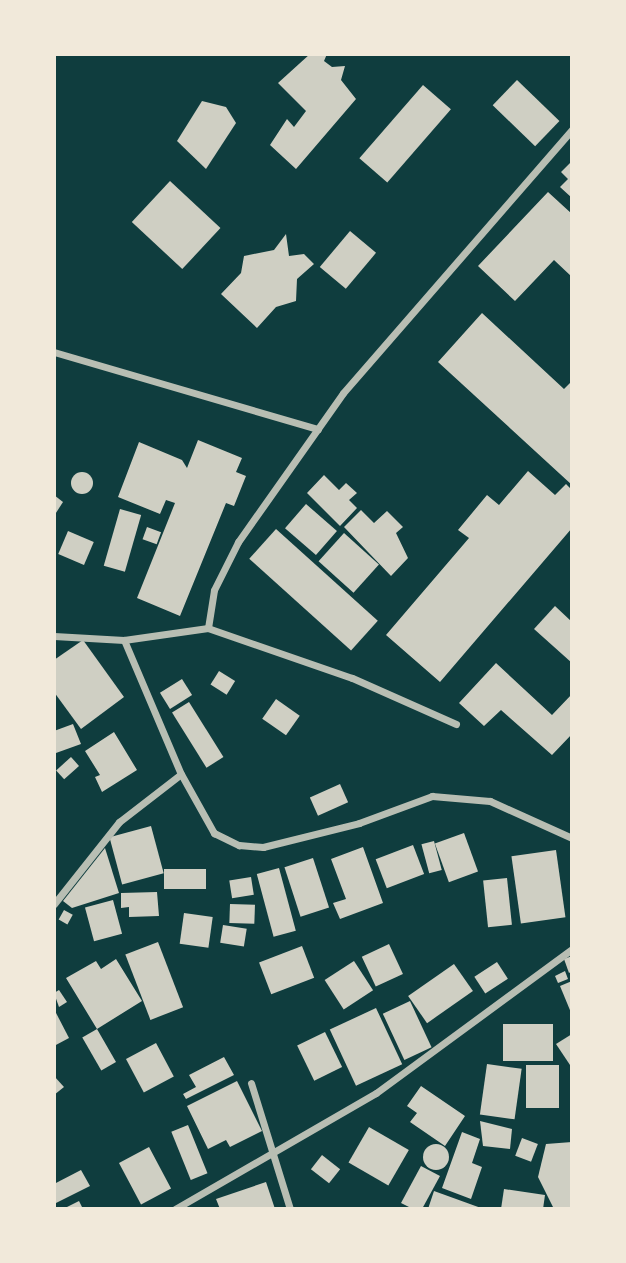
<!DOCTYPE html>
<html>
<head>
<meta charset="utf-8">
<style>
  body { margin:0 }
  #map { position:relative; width:626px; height:1263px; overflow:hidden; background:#0f3d3e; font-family:"Sofia Sans Condensed",sans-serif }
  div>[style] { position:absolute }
  .building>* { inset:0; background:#cfcfc3; transform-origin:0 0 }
  .round { border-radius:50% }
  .minor>* { height:7px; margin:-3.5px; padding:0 3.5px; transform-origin:3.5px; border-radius:3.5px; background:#b8beb3 }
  span { translate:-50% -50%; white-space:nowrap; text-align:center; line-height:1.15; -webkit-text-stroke:7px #f1e9da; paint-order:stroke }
  .frame { position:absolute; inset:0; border:56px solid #f1e9da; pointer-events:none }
</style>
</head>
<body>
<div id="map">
  <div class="building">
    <i style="clip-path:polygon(310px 54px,327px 54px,324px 61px,332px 67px,345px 66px,341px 80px,356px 99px,296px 169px,270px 145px,287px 119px,294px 127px,306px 111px,278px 83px)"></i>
    <i style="left:517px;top:80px;width:59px;height:35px;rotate:44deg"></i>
    <i style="left:423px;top:85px;width:37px;height:97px;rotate:41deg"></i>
    <i style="clip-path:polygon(202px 101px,226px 107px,236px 123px,206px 169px,177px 141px)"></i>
    <i style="clip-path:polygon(572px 161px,572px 198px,560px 187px,568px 179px,561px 172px)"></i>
    <i style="left:170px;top:181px;width:69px;height:56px;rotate:43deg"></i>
    <i style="clip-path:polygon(548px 192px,572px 214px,572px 277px,554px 260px,515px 301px,478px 266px)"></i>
    <i style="left:350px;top:231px;width:34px;height:47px;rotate:40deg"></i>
    <i style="clip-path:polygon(286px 234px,289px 256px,304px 254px,314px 264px,297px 279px,296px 301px,276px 307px,257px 328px,221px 294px,241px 273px,244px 256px,274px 250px)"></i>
    <i style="clip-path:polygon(482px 313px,564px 389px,572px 381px,572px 485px,438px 362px)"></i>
    <i style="clip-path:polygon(198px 440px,242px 458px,236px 472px,246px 476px,234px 506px,226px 503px,180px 616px,137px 598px,175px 503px,166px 500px,160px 514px,118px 497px,139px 442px,182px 460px,187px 468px)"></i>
    <i style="clip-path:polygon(528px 471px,555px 495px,566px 484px,572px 490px,572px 528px,440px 682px,386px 635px,469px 538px,458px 530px,487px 495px,499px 505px)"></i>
    <i class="round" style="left:71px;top:472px;width:22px;height:22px"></i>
    <i style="clip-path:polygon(324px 475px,339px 490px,346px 483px,357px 493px,349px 500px,357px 508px,340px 526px,307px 493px)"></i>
    <i style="clip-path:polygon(54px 495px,63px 502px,54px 516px)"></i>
    <i style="left:306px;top:504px;width:41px;height:32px;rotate:41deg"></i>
    <i style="left:120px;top:509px;width:22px;height:59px;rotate:16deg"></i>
    <i style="clip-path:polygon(361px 510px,374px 523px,387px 511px,403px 527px,396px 533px,408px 558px,391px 576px,344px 527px)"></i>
    <i style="left:147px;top:527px;width:15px;height:13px;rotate:20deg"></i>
    <i style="left:276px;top:529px;width:137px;height:40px;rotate:42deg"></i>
    <i style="left:68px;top:531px;width:28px;height:25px;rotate:23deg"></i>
    <i style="left:344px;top:533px;width:47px;height:38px;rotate:42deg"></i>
    <i style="clip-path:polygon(555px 606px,572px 622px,572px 663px,534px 629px)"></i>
    <i style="clip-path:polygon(83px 640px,124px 697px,81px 729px,54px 692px,54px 660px)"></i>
    <i style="clip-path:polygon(496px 663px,552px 715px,572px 694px,572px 734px,552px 755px,501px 710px,484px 726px,459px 703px)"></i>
    <i style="left:219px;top:671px;width:19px;height:16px;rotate:32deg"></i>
    <i style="left:182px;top:679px;width:19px;height:26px;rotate:58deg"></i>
    <i style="left:276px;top:699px;width:29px;height:24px;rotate:35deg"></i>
    <i style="left:189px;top:702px;width:65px;height:20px;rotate:58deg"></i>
    <i style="clip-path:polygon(73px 724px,81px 744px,56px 753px,54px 731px)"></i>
    <i style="clip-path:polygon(114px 732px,137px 770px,102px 792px,95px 777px,100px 775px,85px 751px)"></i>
    <i style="left:71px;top:757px;width:12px;height:20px;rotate:48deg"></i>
    <i style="left:340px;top:784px;width:20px;height:33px;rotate:66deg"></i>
    <i style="left:151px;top:826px;width:49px;height:43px;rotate:75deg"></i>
    <i style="left:464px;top:833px;width:41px;height:31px;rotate:70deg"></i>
    <i style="left:434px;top:841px;width:30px;height:13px;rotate:75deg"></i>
    <i style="left:413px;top:845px;width:31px;height:40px;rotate:69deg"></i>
    <i style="clip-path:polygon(363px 847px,383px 903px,340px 919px,333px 903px,346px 899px,331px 859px)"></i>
    <i style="clip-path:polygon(105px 848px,119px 893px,72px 908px,63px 901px)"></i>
    <i style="left:556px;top:850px;width:68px;height:45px;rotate:82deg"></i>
    <i style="left:313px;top:858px;width:52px;height:30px;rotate:72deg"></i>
    <i style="left:279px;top:868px;width:65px;height:23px;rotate:75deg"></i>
    <i style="left:206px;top:869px;width:20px;height:42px;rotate:90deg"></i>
    <i style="left:251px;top:877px;width:18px;height:22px;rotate:81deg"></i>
    <i style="left:507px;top:878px;width:47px;height:24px;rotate:84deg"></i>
    <i style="clip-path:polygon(157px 892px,159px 916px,129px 917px,129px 907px,121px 908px,121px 893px)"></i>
    <i style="left:113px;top:900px;width:35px;height:29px;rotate:75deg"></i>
    <i style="left:230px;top:904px;width:25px;height:19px;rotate:2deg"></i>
    <i style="left:64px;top:910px;width:10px;height:11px;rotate:29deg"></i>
    <i style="left:184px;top:913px;width:29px;height:31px;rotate:8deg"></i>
    <i style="left:223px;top:925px;width:24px;height:18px;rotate:9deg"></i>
    <i style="left:158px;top:942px;width:70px;height:35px;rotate:69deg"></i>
    <i style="left:389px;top:944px;width:33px;height:30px;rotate:65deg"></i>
    <i style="left:302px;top:946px;width:34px;height:46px;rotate:69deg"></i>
    <i style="clip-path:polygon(572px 956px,572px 971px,569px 973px,564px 959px)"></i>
    <i style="clip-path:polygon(116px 959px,142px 1001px,97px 1029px,66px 978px,96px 961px,101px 969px)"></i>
    <i style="left:354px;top:961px;width:35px;height:35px;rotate:57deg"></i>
    <i style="left:497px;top:962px;width:20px;height:27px;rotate:57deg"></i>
    <i style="left:454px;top:964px;width:33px;height:56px;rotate:55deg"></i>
    <i style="clip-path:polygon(565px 971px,568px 979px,558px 983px,555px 976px)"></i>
    <i style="clip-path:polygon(572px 981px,572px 1015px,560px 986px)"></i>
    <i style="clip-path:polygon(59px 990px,67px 1002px,59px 1007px,54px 993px)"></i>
    <i style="left:410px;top:1001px;width:51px;height:30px;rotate:65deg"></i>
    <i style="left:376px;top:1008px;width:62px;height:51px;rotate:65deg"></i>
    <i style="clip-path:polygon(54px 1009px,69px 1038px,54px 1046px)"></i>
    <i style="left:553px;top:1024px;width:37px;height:50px;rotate:90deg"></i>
    <i style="left:97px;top:1029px;width:38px;height:17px;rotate:60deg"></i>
    <i style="left:325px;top:1032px;width:39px;height:31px;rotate:64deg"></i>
    <i style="clip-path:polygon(572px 1034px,572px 1068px,556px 1044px)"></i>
    <i style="left:156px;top:1043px;width:38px;height:34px;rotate:62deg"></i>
    <i style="clip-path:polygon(224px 1057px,234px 1075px,186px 1099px,183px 1094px,196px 1087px,189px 1075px)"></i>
    <i style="left:487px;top:1064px;width:35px;height:51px;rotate:8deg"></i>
    <i style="left:526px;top:1065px;width:33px;height:43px"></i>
    <i style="clip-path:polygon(54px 1076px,64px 1087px,54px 1095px)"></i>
    <i style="clip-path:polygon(237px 1081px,262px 1131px,230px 1147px,226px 1140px,208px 1149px,187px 1106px)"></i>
    <i style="clip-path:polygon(421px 1086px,465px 1116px,445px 1146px,410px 1122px,417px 1113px,407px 1106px)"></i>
    <i style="clip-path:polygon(480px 1121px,512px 1129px,510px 1149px,483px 1146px)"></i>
    <i style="left:188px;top:1125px;width:52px;height:18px;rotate:68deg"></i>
    <i style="left:369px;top:1127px;width:46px;height:41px;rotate:30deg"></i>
    <i style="clip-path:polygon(462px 1132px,480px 1139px,472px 1163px,482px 1167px,471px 1199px,442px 1188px)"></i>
    <i style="left:522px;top:1138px;width:17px;height:19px;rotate:21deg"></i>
    <i style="clip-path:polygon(572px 1142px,572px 1209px,554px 1209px,538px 1177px,546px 1144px)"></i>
    <i class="round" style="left:423px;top:1144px;width:26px;height:26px"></i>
    <i style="left:149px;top:1147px;width:47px;height:34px;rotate:62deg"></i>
    <i style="left:322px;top:1155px;width:23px;height:18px;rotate:38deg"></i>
    <i style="clip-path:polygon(421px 1166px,440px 1176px,422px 1209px,413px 1209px,401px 1203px)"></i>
    <i style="clip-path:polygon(81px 1170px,90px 1186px,54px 1204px,54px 1184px)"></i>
    <i style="clip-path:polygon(266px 1182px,275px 1209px,220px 1209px,216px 1199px)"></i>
    <i style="clip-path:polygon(504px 1189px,545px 1195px,543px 1209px,501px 1209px)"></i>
    <i style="clip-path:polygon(434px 1191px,481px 1208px,481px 1209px,428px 1209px)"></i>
    <i style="clip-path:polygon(79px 1201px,83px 1209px,63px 1209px)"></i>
  </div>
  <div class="minor">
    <i style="left:54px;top:352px;width:275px;rotate:16.3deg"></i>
    <i style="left:208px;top:628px;width:38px;rotate:-81deg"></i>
    <i style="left:214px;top:590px;width:54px;rotate:-63.4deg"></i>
    <i style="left:238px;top:542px;width:182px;rotate:-54.8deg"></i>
    <i style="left:343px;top:393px;width:349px;rotate:-49deg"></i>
    <i style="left:54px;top:636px;width:70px;rotate:3.3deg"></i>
    <i style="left:456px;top:724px;width:114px;rotate:-156.1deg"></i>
    <i style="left:352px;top:678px;width:152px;rotate:-160.9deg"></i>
    <i style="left:208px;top:628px;width:85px;rotate:171.9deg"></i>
    <i style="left:124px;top:640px;width:146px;rotate:67deg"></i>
    <i style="left:181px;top:774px;width:68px;rotate:60.8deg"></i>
    <i style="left:214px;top:833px;width:28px;rotate:26deg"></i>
    <i style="left:239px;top:845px;width:24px;rotate:5deg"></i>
    <i style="left:263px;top:847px;width:99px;rotate:-14deg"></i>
    <i style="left:359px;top:823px;width:78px;rotate:-20.3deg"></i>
    <i style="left:432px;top:796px;width:58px;rotate:4.9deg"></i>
    <i style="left:490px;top:801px;width:90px;rotate:24.3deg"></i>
    <i style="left:54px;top:904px;width:105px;rotate:-51.6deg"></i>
    <i style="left:119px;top:822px;width:78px;rotate:-37.7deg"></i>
    <i style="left:251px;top:1083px;width:132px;rotate:72.8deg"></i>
    <i style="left:175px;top:1209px;width:232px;rotate:-30deg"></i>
    <i style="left:376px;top:1093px;width:243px;rotate:-36.3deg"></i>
  </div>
  <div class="frame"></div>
</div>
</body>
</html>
